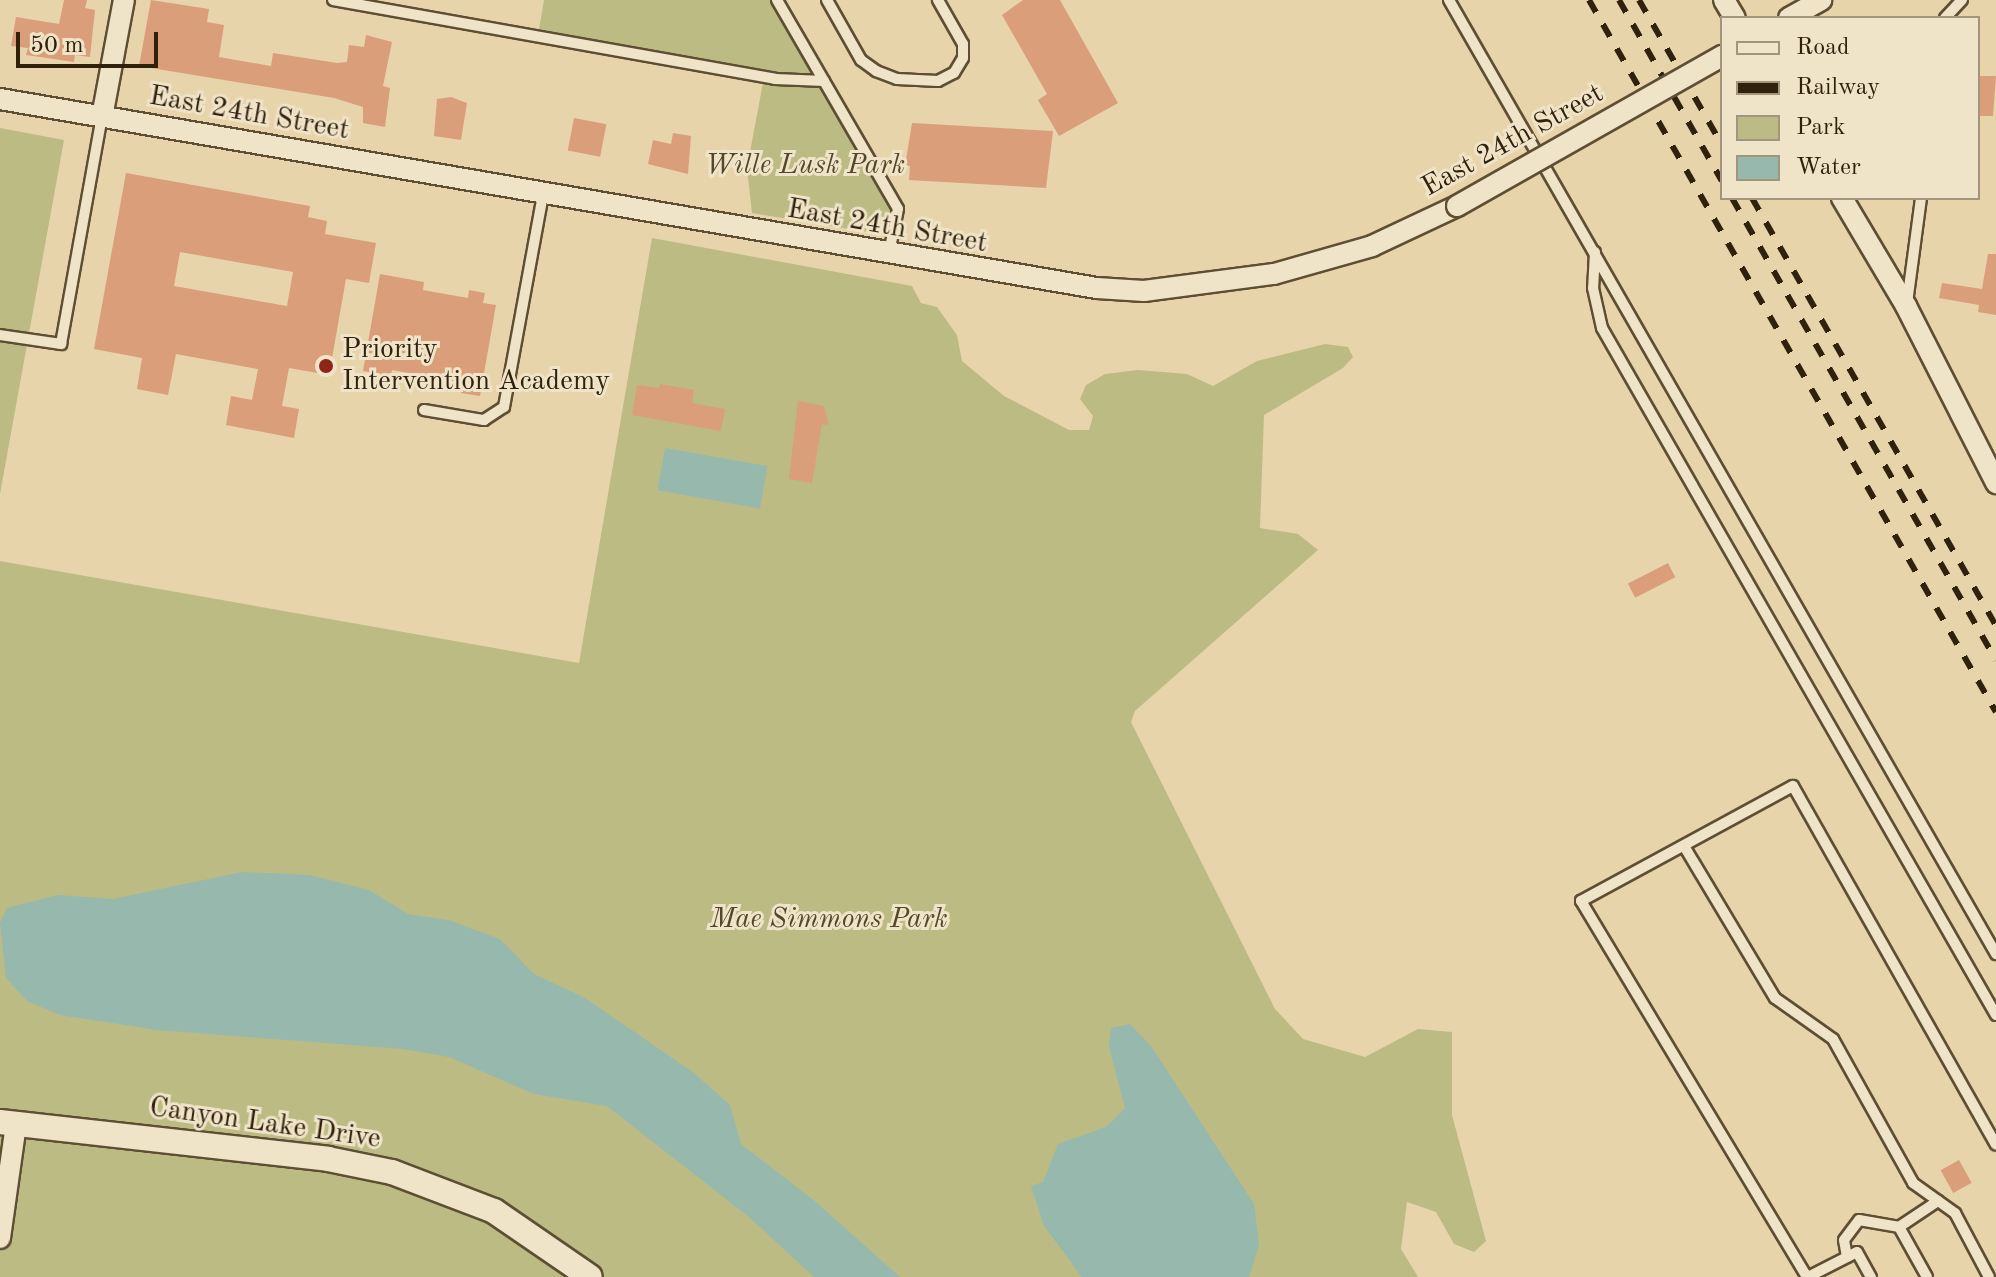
<!DOCTYPE html>
<html>
<head>
<meta charset="utf-8">
<style>
  body { margin:0 }
  #map { position:relative; width:1996px; height:1277px; overflow:hidden; background:#e7d4aa; font-family:"Old Standard TT",serif }
  div>[style] { position:absolute }
  .green>* { inset:0; background:#bcbb84 }
  .water>* { inset:0; background:#97b8ac; transform-origin:0 0 }
  .building>* { inset:0; background:#da9e7b; transform-origin:0 0 }
  .roads { filter:drop-shadow(2px 0 #5e4e34) drop-shadow(-2px 0 #5e4e34) drop-shadow(0 2px #5e4e34) drop-shadow(0 -2px #5e4e34) }
  .service>* { height:10px; margin:-5px; padding:0 5px; transform-origin:5px; border-radius:5px; background:#efe3c8 }
  .minor>* { height:20px; margin:-10px; padding:0 10px; transform-origin:10px; border-radius:10px; background:#efe3c8 }
  .tertiary>* { height:24px; margin:-12px; padding:0 12px; transform-origin:12px; border-radius:12px; background:#efe3c8 }
  .rail>* { height:6px; margin-top:-3px; transform-origin:0; background:repeating-linear-gradient(90deg,#30210d 0 14px,transparent 0 28px) }
  .bridges { filter:drop-shadow(2px 0 #5e4e34) drop-shadow(-2px 0 #5e4e34) drop-shadow(0 2px #5e4e34) drop-shadow(0 -2px #5e4e34) }
  .minor-bridge>* { height:20px; margin:-10px; padding:0 10px; transform-origin:10px; border-radius:10px; background:#efe3c8 }
  .dots>* { width:22px; height:22px; translate:-50% -50%; box-sizing:border-box; border:4px solid #efe3c8; border-radius:50% }
  span { translate:-50% -50%; white-space:nowrap; text-align:center; line-height:1.15; -webkit-text-stroke:6px #efe3c8; paint-order:stroke }
  .street-label { font-size:28px; color:#30210d }
  .park-label { font-size:28px; color:#53482b; font-style:italic }
  .poi-label { font-size:28px; color:#30210d }
  .left { translate:0 -50%; text-align:left }
  .legend { position:absolute; left:1720px; top:16px; width:260px; height:184px; box-sizing:border-box; background:#efe3c8; border:2px solid #a3957d; margin:0; padding:10px 14px; list-style:none; font-size:24px; color:#30210d }
  .legend li { display:flex; align-items:center; gap:16px; height:40px }
  .legend b { width:40px; border:2px solid #a3957d }
  .scale { position:absolute; left:16px; top:32px; width:142px; height:36px; box-sizing:border-box; border:4px solid #30210d; border-top:0; padding-left:10px; font-size:24px; line-height:28px; white-space:nowrap; color:#30210d; -webkit-text-stroke:6px #efe3c8; paint-order:stroke }
</style>
</head>
<body>
<div id="map">
  <div class="green">
    <i style="clip-path:polygon(544px 0,773px 0,892px 205px,886px 235px,752px 213px,747px 168px,765px 72px,539px 29px)"></i>
    <i style="clip-path:polygon(0 128px,64px 140px,0 494px)"></i>
    <i style="clip-path:polygon(652px 238px,912px 286px,921px 303px,937px 307px,957px 335px,962px 361px,1004px 396px,1069px 430px,1089px 430px,1093px 416px,1080px 399px,1086px 385px,1105px 374px,1138px 370px,1187px 374px,1213px 386px,1257px 361px,1325px 344px,1348px 347px,1353px 357px,1343px 368px,1264px 415px,1260px 528px,1298px 534px,1318px 550px,1135px 711px,1131px 722px,1275px 1009px,1303px 1039px,1365px 1057px,1418px 1029px,1452px 1032px,1452px 1115px,1486px 1241px,1474px 1252px,1454px 1244px,1436px 1212px,1407px 1202px,1401px 1249px,1418px 1277px,0 1277px,0 561px,579px 663px)"></i>
  </div>
  <div class="water">
    <i style="left:665px;top:448px;width:104px;height:43px;rotate:10deg"></i>
    <i style="clip-path:polygon(242px 872px,309px 875px,369px 890px,408px 914px,448px 920px,500px 939px,534px 974px,585px 998px,694px 1073px,730px 1105px,741px 1144px,816px 1202px,900px 1277px,814px 1277px,749px 1217px,607px 1106px,534px 1094px,449px 1057px,403px 1049px,157px 1030px,60px 1015px,27px 1001px,6px 978px,0 923px,7px 908px,58px 895px,113px 899px)"></i>
    <i style="clip-path:polygon(1130px 1024px,1151px 1046px,1254px 1204px,1259px 1245px,1249px 1277px,1082px 1277px,1044px 1226px,1031px 1186px,1043px 1182px,1058px 1144px,1106px 1127px,1125px 1108px,1109px 1047px,1111px 1028px)"></i>
  </div>
  <div class="building">
    <i style="clip-path:polygon(64px 0,87px 0,85px 8px,95px 10px,90px 57px,75px 55px,74px 62px,26px 55px,28px 48px,11px 46px,16px 17px,59px 24px)"></i>
    <i style="clip-path:polygon(151px 0,209px 9px,207px 22px,224px 25px,219px 57px,271px 66px,273px 53px,337px 63px,347px 62px,349px 45px,364px 47px,366px 35px,392px 42px,383px 86px,390px 88px,385px 127px,363px 123px,363px 107px,334px 98px,139px 66px)"></i>
    <i style="clip-path:polygon(1023px 0,1060px 0,1118px 103px,1059px 136px,1038px 100px,1047px 94px,1002px 15px)"></i>
    <i style="clip-path:polygon(1978px 76px,1996px 76px,1993px 116px,1978px 116px)"></i>
    <i style="clip-path:polygon(451px 97px,467px 103px,461px 140px,434px 136px,437px 99px)"></i>
    <i style="left:574px;top:118px;width:33px;height:33px;rotate:11deg"></i>
    <i style="clip-path:polygon(912px 123px,1053px 131px,1046px 188px,909px 180px,910px 166px,905px 166px)"></i>
    <i style="clip-path:polygon(673px 133px,691px 136px,688px 174px,648px 164px,653px 140px,671px 144px)"></i>
    <i style="clip-path:polygon(evenodd,126px 173px,310px 206px,308px 217px,327px 221px,325px 234px,376px 243px,369px 283px,346px 279px,329px 375px,289px 368px,282px 406px,299px 409px,294px 438px,226px 425px,231px 396px,252px 400px,258px 369px,176px 354px,168px 395px,137px 389px,142px 358px,94px 349px,126px 173px,180px 252px,293px 272px,287px 306px,174px 286px,180px 252px)"></i>
    <i style="clip-path:polygon(1988px 254px,1996px 254px,1996px 315px,1978px 312px,1979px 305px,1939px 298px,1942px 283px,1982px 289px)"></i>
    <i style="clip-path:polygon(380px 274px,424px 282px,423px 290px,468px 298px,469px 290px,485px 293px,483px 303px,496px 305px,480px 396px,461px 393px,463px 383px,392px 370px,391px 376px,363px 371px)"></i>
    <i style="clip-path:polygon(660px 384px,694px 390px,692px 403px,725px 409px,721px 431px,632px 415px,637px 385px,659px 388px)"></i>
    <i style="clip-path:polygon(798px 401px,824px 406px,829px 425px,822px 424px,812px 483px,789px 479px)"></i>
    <i style="left:1668px;top:563px;width:16px;height:45px;rotate:63deg"></i>
    <i style="left:1959px;top:1160px;width:26px;height:21px;rotate:61deg"></i>
  </div>
  <div class="roads">
    <div class="service">
      <i style="left:333px;top:0;width:449px;rotate:10.1deg"></i>
      <i style="left:775px;top:79px;width:49px;rotate:2.3deg"></i>
      <i style="left:777px;top:0;width:241px;rotate:59.9deg"></i>
      <i style="left:898px;top:209px;width:45px;rotate:101.6deg"></i>
      <i style="left:827px;top:0;width:69px;rotate:60.5deg"></i>
      <i style="left:861px;top:60px;width:19px;rotate:36deg"></i>
      <i style="left:876px;top:71px;width:22px;rotate:21deg"></i>
      <i style="left:897px;top:79px;width:41px;rotate:2.8deg"></i>
      <i style="left:938px;top:81px;width:18px;rotate:-27deg"></i>
      <i style="left:954px;top:73px;width:17px;rotate:-59deg"></i>
      <i style="left:963px;top:58px;width:14px;rotate:-90deg"></i>
      <i style="left:963px;top:44px;width:51px;rotate:-119.6deg"></i>
      <i style="left:1449px;top:0;width:1100px;rotate:60.17deg"></i>
      <i style="left:1945px;top:18px;width:25px;rotate:-47deg"></i>
      <i style="left:1595px;top:252px;width:36px;rotate:93deg"></i>
      <i style="left:1593px;top:288px;width:41px;rotate:77.3deg"></i>
      <i style="left:1602px;top:328px;width:792px;rotate:60.17deg"></i>
      <i style="left:1907px;top:303px;width:106px;rotate:-82.4deg"></i>
      <i style="left:0;top:335px;width:62px;rotate:8.4deg"></i>
      <i style="left:61px;top:344px;width:231px;rotate:-79.8deg"></i>
      <i style="left:424px;top:410px;width:61px;rotate:9.5deg"></i>
      <i style="left:484px;top:420px;width:24px;rotate:-33deg"></i>
      <i style="left:504px;top:407px;width:216px;rotate:-79.6deg"></i>
      <i style="left:1684px;top:846px;width:177px;rotate:59.1deg"></i>
      <i style="left:1775px;top:998px;width:71px;rotate:35.3deg"></i>
      <i style="left:1833px;top:1039px;width:165px;rotate:60.9deg"></i>
      <i style="left:1913px;top:1183px;width:52px;rotate:35.5deg"></i>
      <i style="left:1955px;top:1213px;width:72px;rotate:62deg"></i>
      <i style="left:1847px;top:1257px;width:17px;rotate:-100deg"></i>
      <i style="left:1844px;top:1240px;width:25px;rotate:-53deg"></i>
      <i style="left:1859px;top:1220px;width:41px;rotate:9.9deg"></i>
      <i style="left:1807px;top:1277px;width:439px;rotate:-121deg"></i>
      <i style="left:1581px;top:901px;width:241px;rotate:-28.5deg"></i>
      <i style="left:1793px;top:786px;width:412px;rotate:60.5deg"></i>
      <i style="left:1808px;top:1277px;width:55px;rotate:-27deg"></i>
      <i style="left:1857px;top:1252px;width:29px;rotate:61deg"></i>
      <i style="left:1927px;top:1277px;width:57px;rotate:-119.2deg"></i>
      <i style="left:1899px;top:1227px;width:47px;rotate:-33.7deg"></i>
    </div>
    <div class="minor">
      <i style="left:1724px;top:0;width:21px;rotate:59deg"></i>
      <i style="left:1789px;top:18px;width:37px;rotate:-29deg"></i>
      <i style="left:0;top:99px;width:1113px;rotate:9.78deg"></i>
      <i style="left:1097px;top:288px;width:47px;rotate:3.7deg"></i>
      <i style="left:1144px;top:291px;width:131px;rotate:-7.5deg"></i>
      <i style="left:1274px;top:274px;width:102px;rotate:-15.9deg"></i>
      <i style="left:1372px;top:246px;width:94px;rotate:-25.2deg"></i>
      <i style="left:102px;top:117px;width:119px;rotate:-79.4deg"></i>
      <i style="left:1842px;top:198px;width:126px;rotate:59.3deg"></i>
      <i style="left:1906px;top:306px;width:199px;rotate:63deg"></i>
      <i style="left:0;top:1238px;width:115px;rotate:-82deg"></i>
    </div>
    <div class="tertiary">
      <i style="left:0;top:1122px;width:330px;rotate:6.4deg"></i>
      <i style="left:328px;top:1159px;width:65px;rotate:11.5deg"></i>
      <i style="left:392px;top:1172px;width:109px;rotate:20.9deg"></i>
      <i style="left:494px;top:1211px;width:116px;rotate:34.5deg"></i>
    </div>
  </div>
  <div class="rail">
    <i style="left:1589px;top:0;width:820px;rotate:60.25deg"></i>
    <i style="left:1619px;top:0;width:208px;rotate:60.4deg"></i>
    <i style="left:1639px;top:0;width:167px;rotate:60.2deg"></i>
    <i style="left:1732px;top:198px;width:532px;rotate:60.26deg"></i>
    <i style="left:1752px;top:198px;width:492px;rotate:60.3deg"></i>
  </div>
  <div class="bridges">
    <div class="minor-bridge">
      <i style="left:1457px;top:206px;width:305px;rotate:-29.5deg"></i>
    </div>
  </div>
  <div class="dots">
    <i style="left:326px;top:366px;background:#8f2418"></i>
  </div>
  <div class="street-label">
    <span style="left:249px;top:114px;rotate:10deg">East 24th Street</span>
    <span style="left:1513px;top:141px;rotate:-29deg">East 24th Street</span>
    <span style="left:887px;top:227px;rotate:10deg">East 24th Street</span>
    <span style="left:265px;top:1124px;rotate:8deg">Canyon Lake Drive</span>
  </div>
  <div class="park-label">
    <span style="left:805px;top:166px">Wille Lusk Park</span>
    <span style="left:829px;top:920px">Mae Simmons Park</span>
  </div>
  <div class="poi-label">
    <span class="left" style="left:342px;top:366px">Priority<br>Intervention Academy</span>
  </div>
  <ul class="legend">
  <li><b style="height:10px;background:#efe3c8"></b>Road</li>
  <li><b style="height:10px;background:#30210d"></b>Railway</li>
  <li><b style="height:22px;background:#bcbb84"></b>Park</li>
  <li><b style="height:22px;background:#97b8ac"></b>Water</li>
  </ul>
  <div class="scale">50 m</div>
</div>
</body>
</html>
